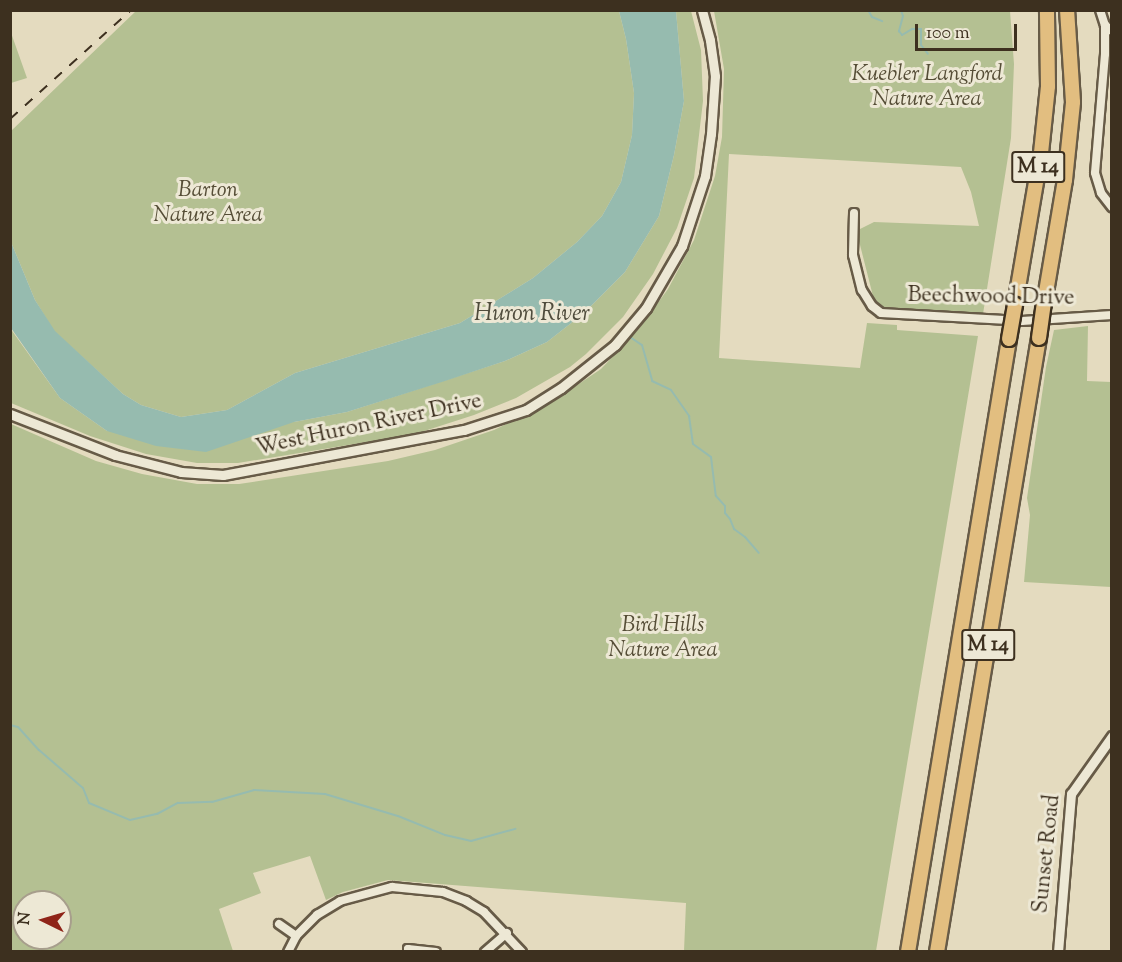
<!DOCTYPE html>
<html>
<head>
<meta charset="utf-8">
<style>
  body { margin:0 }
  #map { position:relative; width:1122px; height:962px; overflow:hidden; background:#e4dbbf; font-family:"Sorts Mill Goudy",serif }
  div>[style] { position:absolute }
  .green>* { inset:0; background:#b4c092 }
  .water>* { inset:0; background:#96bbaf }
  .stream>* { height:2px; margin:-1px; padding:0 1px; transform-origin:1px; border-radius:1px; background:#96bbaf }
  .roads { filter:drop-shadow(2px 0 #675b47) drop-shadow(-2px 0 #675b47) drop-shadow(0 2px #675b47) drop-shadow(0 -2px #675b47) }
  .minor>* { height:8px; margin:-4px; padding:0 4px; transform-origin:4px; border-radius:4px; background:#ede8d5 }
  .tertiary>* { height:9px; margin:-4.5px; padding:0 4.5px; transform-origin:4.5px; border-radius:4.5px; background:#ede8d5 }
  .motorway>* { height:14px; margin:-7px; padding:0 7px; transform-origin:7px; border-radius:7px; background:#e2be80 }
  .rail>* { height:2px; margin-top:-1px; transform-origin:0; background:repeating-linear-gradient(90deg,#3d301f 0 10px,transparent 0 20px) }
  .bridges { filter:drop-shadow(2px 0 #3d301f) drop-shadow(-2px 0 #3d301f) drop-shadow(0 2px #3d301f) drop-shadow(0 -2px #3d301f) }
  .motorway-bridge>* { height:14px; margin:-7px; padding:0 7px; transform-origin:7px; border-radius:7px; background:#e2be80 }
  span { translate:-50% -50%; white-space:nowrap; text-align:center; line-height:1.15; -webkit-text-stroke:6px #ede8d5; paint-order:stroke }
  .shield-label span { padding:2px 4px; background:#ede8d5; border:2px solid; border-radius:4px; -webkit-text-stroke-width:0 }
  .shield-label { font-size:21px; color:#3d301f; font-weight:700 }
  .park-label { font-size:22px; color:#554d36; font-style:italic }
  .street-label { font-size:22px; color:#3d301f }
  .water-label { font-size:24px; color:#4f4c3c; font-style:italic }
  .frame { position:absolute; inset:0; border:12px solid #3d301f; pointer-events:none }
  .north { position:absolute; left:12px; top:890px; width:60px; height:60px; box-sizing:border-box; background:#ede8d5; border:2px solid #a79e8c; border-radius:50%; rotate:275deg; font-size:16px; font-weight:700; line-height:24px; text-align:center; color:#3d301f }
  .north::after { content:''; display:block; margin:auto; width:21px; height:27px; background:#8f2418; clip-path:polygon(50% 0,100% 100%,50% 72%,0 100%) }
  .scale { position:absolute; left:915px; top:24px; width:102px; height:27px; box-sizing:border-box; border:3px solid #3d301f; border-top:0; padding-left:8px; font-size:18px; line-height:21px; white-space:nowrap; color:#3d301f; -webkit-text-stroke:4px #ede8d5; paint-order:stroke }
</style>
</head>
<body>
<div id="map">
  <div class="green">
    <i style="clip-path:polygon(136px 11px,619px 11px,626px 39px,634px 93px,632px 135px,621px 182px,602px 216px,577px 242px,533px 278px,460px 323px,295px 373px,227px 410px,181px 417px,141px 405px,123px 394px,54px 331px,35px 300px,11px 242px,11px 131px)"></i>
    <i style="clip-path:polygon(676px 11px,691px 11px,701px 50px,703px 101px,694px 178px,677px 228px,653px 274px,623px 317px,586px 354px,570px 367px,516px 398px,474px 415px,415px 434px,238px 463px,197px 463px,146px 454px,90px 436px,11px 403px,10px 328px,60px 398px,107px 431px,294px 422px,347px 412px,505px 361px,547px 342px,584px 313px,625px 272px,659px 216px,674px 155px,684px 101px)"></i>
    <i style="clip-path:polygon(evenodd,714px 11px,1010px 11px,1014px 64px,1011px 138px,983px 314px,882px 307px,874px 300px,859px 241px,860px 229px,874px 222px,979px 226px,971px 192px,961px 167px,729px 154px,719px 358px,860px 368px,867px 323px,897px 325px,897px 330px,978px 336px,876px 951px,684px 951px,686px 903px,388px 880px,343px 892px,326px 900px,310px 856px,253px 873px,261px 893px,219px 909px,233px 951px,11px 951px,11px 424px,96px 461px,142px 474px,197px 484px,239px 484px,388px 461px,435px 450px,494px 430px,552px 402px,601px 369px,638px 330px,668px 289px,694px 240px,715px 176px,722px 137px,724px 69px,714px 11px,24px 902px,60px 902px,60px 938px,24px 938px,24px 902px)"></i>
    <i style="clip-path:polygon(10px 30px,27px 78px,11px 83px,10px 83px)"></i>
    <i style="clip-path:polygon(1088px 326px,1087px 381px,1111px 382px,1111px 587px,1024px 582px,1030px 515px,1027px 498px,1046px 367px,1054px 330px)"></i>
  </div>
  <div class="water">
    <i style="clip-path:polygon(619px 11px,676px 11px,684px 101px,674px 155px,659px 216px,625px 272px,584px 313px,547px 342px,505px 361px,445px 381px,347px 412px,294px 422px,206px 452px,156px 446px,107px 431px,60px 398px,11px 328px,11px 242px,35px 300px,55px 331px,123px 394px,141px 405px,181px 417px,227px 410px,295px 373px,460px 323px,533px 278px,577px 242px,602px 216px,621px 182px,632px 135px,634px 93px,626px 39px)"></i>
  </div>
  <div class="stream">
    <i style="left:868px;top:10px;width:8px;rotate:60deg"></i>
    <i style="left:872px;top:17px;width:11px;rotate:22deg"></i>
    <i style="left:901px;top:10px;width:6px;rotate:72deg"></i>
    <i style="left:903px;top:16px;width:16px;rotate:105deg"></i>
    <i style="left:899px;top:31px;width:5px;rotate:53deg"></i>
    <i style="left:902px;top:35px;width:12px;rotate:-31deg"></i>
    <i style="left:912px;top:29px;width:9px"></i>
    <i style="left:921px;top:29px;width:16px;rotate:90deg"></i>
    <i style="left:921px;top:45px;width:11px;rotate:52deg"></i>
    <i style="left:630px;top:337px;width:14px;rotate:34deg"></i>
    <i style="left:642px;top:345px;width:37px;rotate:74deg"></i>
    <i style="left:652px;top:381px;width:21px;rotate:25deg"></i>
    <i style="left:671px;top:390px;width:32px;rotate:55deg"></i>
    <i style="left:689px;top:416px;width:28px;rotate:82deg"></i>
    <i style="left:693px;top:444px;width:22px;rotate:36deg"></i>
    <i style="left:711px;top:457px;width:39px;rotate:83deg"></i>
    <i style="left:716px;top:496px;width:13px;rotate:48deg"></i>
    <i style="left:725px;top:506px;width:7px;rotate:90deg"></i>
    <i style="left:725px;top:513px;width:8px;rotate:50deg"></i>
    <i style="left:730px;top:519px;width:11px;rotate:68deg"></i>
    <i style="left:734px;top:529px;width:14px;rotate:36deg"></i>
    <i style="left:745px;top:537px;width:21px;rotate:49deg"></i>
    <i style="left:10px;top:725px;width:8px;rotate:14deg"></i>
    <i style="left:18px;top:727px;width:31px;rotate:48deg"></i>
    <i style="left:39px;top:750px;width:58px;rotate:40.8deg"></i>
    <i style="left:83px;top:788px;width:16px;rotate:68deg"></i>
    <i style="left:89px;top:803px;width:44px;rotate:22.5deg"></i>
    <i style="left:130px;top:820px;width:28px;rotate:-13deg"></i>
    <i style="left:157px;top:814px;width:24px;rotate:-28deg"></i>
    <i style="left:178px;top:803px;width:34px;rotate:-2deg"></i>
    <i style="left:212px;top:802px;width:44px;rotate:-15.9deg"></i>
    <i style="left:254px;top:790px;width:71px;rotate:3.2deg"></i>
    <i style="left:325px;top:794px;width:76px;rotate:16.8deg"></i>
    <i style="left:398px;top:816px;width:51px;rotate:22deg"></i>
    <i style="left:445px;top:835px;width:27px;rotate:13deg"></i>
    <i style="left:471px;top:841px;width:46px;rotate:-15.3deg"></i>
  </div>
  <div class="roads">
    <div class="minor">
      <i style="left:1100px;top:10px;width:16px;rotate:72deg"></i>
      <i style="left:1105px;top:25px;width:9px;rotate:41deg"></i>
      <i style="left:1105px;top:25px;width:29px;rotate:90deg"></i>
      <i style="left:1105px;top:54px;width:119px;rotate:94.8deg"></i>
      <i style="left:1095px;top:173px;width:21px;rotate:73deg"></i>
      <i style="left:1101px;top:193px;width:18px;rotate:52deg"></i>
      <i style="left:854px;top:213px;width:42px;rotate:91.4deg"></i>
      <i style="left:853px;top:255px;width:36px;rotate:76deg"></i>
      <i style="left:862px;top:290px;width:19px;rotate:58deg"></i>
      <i style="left:872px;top:306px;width:11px;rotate:38deg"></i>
      <i style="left:881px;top:313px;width:141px;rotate:3.2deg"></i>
      <i style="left:1022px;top:321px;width:90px;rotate:-3.8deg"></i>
      <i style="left:279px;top:924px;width:21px;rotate:35deg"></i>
      <i style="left:288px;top:952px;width:18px;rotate:-63deg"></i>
      <i style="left:296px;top:936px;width:30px;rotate:-45deg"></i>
      <i style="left:317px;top:915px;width:27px;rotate:-31deg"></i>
      <i style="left:340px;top:901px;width:54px;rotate:-15.1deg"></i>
      <i style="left:392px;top:887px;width:51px;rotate:5.6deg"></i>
      <i style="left:443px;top:892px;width:25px;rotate:21deg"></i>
      <i style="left:466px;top:901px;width:21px;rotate:31deg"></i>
      <i style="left:484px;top:912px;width:55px;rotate:46.5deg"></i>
      <i style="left:408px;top:952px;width:3px;rotate:-90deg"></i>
      <i style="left:408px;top:949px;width:28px;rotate:6deg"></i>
      <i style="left:485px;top:952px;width:29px;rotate:-41deg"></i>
    </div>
    <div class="tertiary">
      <i style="left:10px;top:414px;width:113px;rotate:21.3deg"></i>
      <i style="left:115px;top:455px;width:68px;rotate:14.4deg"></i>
      <i style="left:181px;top:472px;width:42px;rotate:4.1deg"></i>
      <i style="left:223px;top:475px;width:245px;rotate:-10.6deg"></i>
      <i style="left:464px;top:430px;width:65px;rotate:-17.9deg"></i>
      <i style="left:526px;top:410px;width:41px;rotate:-32.2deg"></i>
      <i style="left:561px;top:388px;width:69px;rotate:-38.5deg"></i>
      <i style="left:615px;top:345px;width:48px;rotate:-50deg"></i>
      <i style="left:646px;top:308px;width:72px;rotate:-59.9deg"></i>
      <i style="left:682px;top:246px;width:74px;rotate:-71.8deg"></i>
      <i style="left:705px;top:176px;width:42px;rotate:-81.9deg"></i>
      <i style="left:711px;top:134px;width:58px;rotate:-86.1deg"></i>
      <i style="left:715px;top:76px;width:36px;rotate:-98deg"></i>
      <i style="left:710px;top:40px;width:31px;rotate:-105deg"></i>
      <i style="left:1058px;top:952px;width:159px;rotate:-85.3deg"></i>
      <i style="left:1071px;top:794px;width:71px;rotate:-54.7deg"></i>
    </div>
    <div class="motorway">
      <i style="left:1044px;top:304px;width:126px;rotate:-80.4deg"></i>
      <i style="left:1065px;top:180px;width:78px;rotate:-84.1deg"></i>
      <i style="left:1073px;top:102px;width:92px;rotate:-93.7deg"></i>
      <i style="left:1015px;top:305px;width:154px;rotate:-80.3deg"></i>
      <i style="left:1041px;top:153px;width:67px;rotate:-84deg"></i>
      <i style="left:1048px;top:86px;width:76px;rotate:-90.8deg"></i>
      <i style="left:908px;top:952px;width:621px;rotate:-80.64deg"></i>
      <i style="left:937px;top:952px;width:622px;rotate:-80.57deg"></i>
    </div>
  </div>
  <div class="rail">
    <i style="left:10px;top:119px;width:163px;rotate:-42deg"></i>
  </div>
  <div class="bridges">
    <div class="motorway-bridge">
      <i style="left:1039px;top:338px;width:34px;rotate:-82deg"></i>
      <i style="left:1009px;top:339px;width:35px;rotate:-80deg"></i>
    </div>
  </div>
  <div class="shield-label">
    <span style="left:1038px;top:167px">M 14</span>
    <span style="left:988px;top:645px">M 14</span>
  </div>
  <div class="park-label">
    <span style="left:927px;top:88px">Kuebler Langford<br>Nature Area</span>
    <span style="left:208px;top:204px">Barton<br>Nature Area</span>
    <span style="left:663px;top:639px">Bird Hills<br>Nature Area</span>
  </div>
  <div class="street-label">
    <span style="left:991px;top:298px;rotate:1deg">Beechwood Drive</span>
    <span style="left:369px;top:426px;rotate:-12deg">West Huron River Drive</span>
    <span style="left:1048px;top:854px;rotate:-84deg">Sunset Road</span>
  </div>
  <div class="water-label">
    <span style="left:532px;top:315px">Huron River</span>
  </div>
  <div class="frame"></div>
  <div class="north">N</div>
  <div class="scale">100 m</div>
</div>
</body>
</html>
